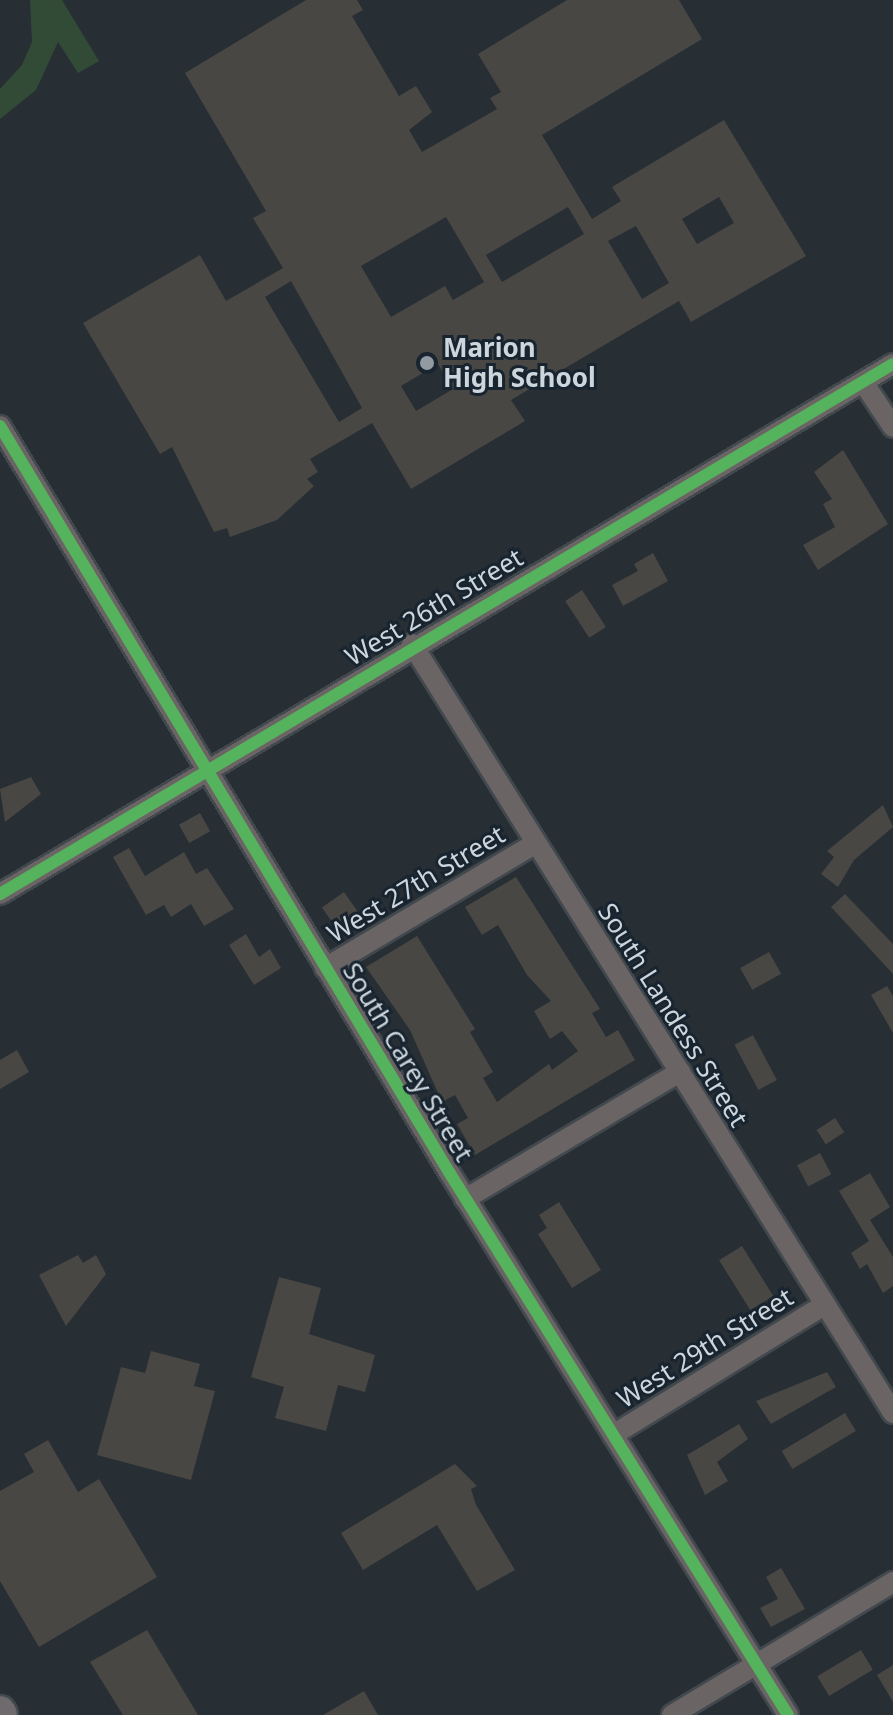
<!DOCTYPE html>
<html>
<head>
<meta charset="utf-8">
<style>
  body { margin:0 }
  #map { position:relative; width:893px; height:1715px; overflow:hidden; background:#272e34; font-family:"Noto Sans",sans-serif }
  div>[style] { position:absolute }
  .green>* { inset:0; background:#324b37 }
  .building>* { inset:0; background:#484743; transform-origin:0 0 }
  .roads { filter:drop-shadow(2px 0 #42494e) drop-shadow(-2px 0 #42494e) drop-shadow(0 2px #42494e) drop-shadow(0 -2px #42494e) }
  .minor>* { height:20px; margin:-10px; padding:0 10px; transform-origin:10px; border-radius:10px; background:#6a6465 }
  .highway>* { height:30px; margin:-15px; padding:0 15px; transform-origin:15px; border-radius:15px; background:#6f6a6d }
  .cycleway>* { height:12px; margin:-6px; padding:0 6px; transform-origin:6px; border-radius:6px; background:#56b35d }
  .dots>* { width:22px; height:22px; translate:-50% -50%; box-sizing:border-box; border:4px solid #182530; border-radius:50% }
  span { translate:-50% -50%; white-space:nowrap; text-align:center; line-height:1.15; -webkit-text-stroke:6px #182530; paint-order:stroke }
  .poi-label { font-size:26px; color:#cdd6dd; font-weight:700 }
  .left { translate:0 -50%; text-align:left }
  .street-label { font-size:26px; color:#cdd6dd }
</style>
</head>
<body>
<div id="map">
  <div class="green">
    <i style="clip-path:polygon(30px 0,62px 0,99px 61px,78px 73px,58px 42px,36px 90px,0 119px,0 89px,22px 65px,32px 42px)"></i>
  </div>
  <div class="building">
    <i style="clip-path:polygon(evenodd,306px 0,357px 0,363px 10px,352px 16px,399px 96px,416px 86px,432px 112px,409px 130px,422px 152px,497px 109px,490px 98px,501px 92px,478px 54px,567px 0,679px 0,702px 39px,542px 135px,592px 219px,621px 201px,612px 187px,724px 120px,806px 256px,691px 322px,679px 301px,511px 400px,525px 421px,411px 489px,372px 423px,310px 459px,318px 472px,307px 479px,314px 486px,277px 520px,230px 537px,227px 528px,214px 532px,172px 447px,160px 454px,83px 323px,200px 255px,226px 301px,283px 268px,253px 218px,266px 211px,185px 73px,306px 0,719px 197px,734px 223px,697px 244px,682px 219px,719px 197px,306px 0,568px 207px,584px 234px,502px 282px,486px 255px,568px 207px,306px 0,446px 217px,484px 282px,453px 300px,445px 286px,391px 317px,361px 266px,446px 217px,306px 0,636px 226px,669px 283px,642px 299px,608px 241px,636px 226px,306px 0,291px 281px,362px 408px,339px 422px,265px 297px,291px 281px,306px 0,438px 364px,453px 389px,416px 411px,401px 386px,438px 364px)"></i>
    <i style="clip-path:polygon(843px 450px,888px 524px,818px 570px,803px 545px,835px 527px,823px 504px,832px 499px,814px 472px)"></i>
    <i style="clip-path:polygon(653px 553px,668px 581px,623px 606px,612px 585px,638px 571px,634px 564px)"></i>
    <i style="left:582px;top:590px;width:44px;height:20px;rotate:57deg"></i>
    <i style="clip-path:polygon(31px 777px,41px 794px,5px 822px,0 789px)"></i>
    <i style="clip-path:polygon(883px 805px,893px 827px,854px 860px,838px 887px,821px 874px,834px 857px,827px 851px)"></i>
    <i style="left:200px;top:813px;width:21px;height:24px;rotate:61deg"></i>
    <i style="clip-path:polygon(129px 848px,145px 876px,184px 852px,196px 874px,207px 868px,234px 909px,204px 926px,191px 904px,171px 917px,164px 905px,146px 915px,113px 857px)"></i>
    <i style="clip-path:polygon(516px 877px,600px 1009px,592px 1013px,606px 1037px,618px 1030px,635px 1060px,475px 1155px,457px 1124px,468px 1118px,455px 1095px,442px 1102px,410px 1030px,366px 967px,417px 936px,475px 1029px,470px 1032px,493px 1072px,483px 1078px,497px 1102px,549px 1064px,552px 1070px,578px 1051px,562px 1031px,550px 1039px,534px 1011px,551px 1001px,527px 975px,498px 925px,482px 935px,465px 907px)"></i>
    <i style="left:344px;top:892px;width:24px;height:27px;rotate:55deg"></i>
    <i style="clip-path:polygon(845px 894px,893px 944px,893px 974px,831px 907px)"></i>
    <i style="clip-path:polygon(246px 934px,259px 957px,270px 949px,281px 968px,254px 985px,229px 945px)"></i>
    <i style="left:769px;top:952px;width:25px;height:33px;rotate:61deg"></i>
    <i style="clip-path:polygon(887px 986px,893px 996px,893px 1033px,871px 995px)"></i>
    <i style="left:753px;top:1035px;width:51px;height:21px;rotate:62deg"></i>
    <i style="clip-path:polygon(17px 1050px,29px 1072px,0 1089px,0 1060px)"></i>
    <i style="left:835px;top:1118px;width:17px;height:22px;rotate:57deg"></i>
    <i style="left:820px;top:1153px;width:24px;height:26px;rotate:62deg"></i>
    <i style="clip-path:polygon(870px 1173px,890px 1207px,870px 1220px,893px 1257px,893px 1286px,883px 1293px,867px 1264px,860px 1269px,851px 1253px,869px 1241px,839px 1191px)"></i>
    <i style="clip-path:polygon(559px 1202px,601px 1270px,572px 1288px,538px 1234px,547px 1228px,539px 1215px)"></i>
    <i style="left:742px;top:1246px;width:59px;height:27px;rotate:58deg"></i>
    <i style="clip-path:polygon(78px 1255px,83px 1263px,96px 1255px,106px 1274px,66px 1326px,39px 1275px)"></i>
    <i style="clip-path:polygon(279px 1277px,321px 1288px,309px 1334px,375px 1355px,365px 1392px,338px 1385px,326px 1431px,275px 1418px,284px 1387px,251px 1377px)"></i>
    <i style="clip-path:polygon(151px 1351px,200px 1364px,194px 1386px,215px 1391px,191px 1480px,97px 1455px,121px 1367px,145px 1373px)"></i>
    <i style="clip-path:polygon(827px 1372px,836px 1387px,771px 1424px,756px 1401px)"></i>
    <i style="left:845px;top:1413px;width:21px;height:74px;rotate:59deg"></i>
    <i style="clip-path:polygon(739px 1424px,748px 1439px,717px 1462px,728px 1481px,705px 1495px,687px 1455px)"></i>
    <i style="clip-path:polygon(48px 1440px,78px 1492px,99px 1479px,157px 1577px,39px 1647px,0 1581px,0 1491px,34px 1472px,24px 1454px)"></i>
    <i style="clip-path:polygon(455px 1464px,477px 1486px,471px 1489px,476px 1505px,515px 1570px,477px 1591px,437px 1525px,363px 1570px,341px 1533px)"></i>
    <i style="clip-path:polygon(781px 1568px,805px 1609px,771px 1627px,760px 1608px,778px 1599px,766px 1577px)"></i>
    <i style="clip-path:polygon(147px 1630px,198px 1715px,123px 1715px,90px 1662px)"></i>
    <i style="left:861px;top:1650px;width:23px;height:51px;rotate:59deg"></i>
    <i style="clip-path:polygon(893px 1665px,893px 1702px,877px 1675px)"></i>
    <i style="clip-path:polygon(364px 1691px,378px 1715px,323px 1715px)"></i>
  </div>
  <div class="roads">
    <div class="minor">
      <i style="left:863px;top:382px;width:54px;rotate:56.3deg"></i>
      <i style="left:0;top:426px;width:871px;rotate:58.96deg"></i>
      <i style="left:449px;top:1172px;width:640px;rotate:58.02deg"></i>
      <i style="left:412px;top:644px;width:907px;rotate:57.97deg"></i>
      <i style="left:0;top:894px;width:1038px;rotate:-30.69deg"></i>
      <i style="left:325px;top:968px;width:242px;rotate:-30.6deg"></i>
      <i style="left:465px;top:1199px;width:250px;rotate:-30.6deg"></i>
      <i style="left:613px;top:1435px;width:248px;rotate:-31.6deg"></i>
      <i style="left:672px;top:1715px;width:258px;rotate:-31deg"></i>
    </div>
    <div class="highway">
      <i style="left:0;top:1711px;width:4px;rotate:63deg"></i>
    </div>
  </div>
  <div class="cycleway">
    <i style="left:0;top:426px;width:871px;rotate:58.96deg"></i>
    <i style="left:449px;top:1172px;width:640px;rotate:58.02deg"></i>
    <i style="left:0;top:894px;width:1038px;rotate:-30.69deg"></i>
  </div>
  <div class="dots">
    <i style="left:427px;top:363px;background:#939ba2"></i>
  </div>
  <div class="poi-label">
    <span class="left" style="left:443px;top:363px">Marion<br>High School</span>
  </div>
  <div class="street-label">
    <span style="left:434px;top:607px;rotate:-31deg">West 26th Street</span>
    <span style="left:416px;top:884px;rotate:-31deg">West 27th Street</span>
    <span style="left:673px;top:1015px;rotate:58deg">South Landess Street</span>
    <span style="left:408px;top:1062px;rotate:59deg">South Carey Street</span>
    <span style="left:705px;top:1348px;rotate:-32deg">West 29th Street</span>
  </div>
</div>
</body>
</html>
